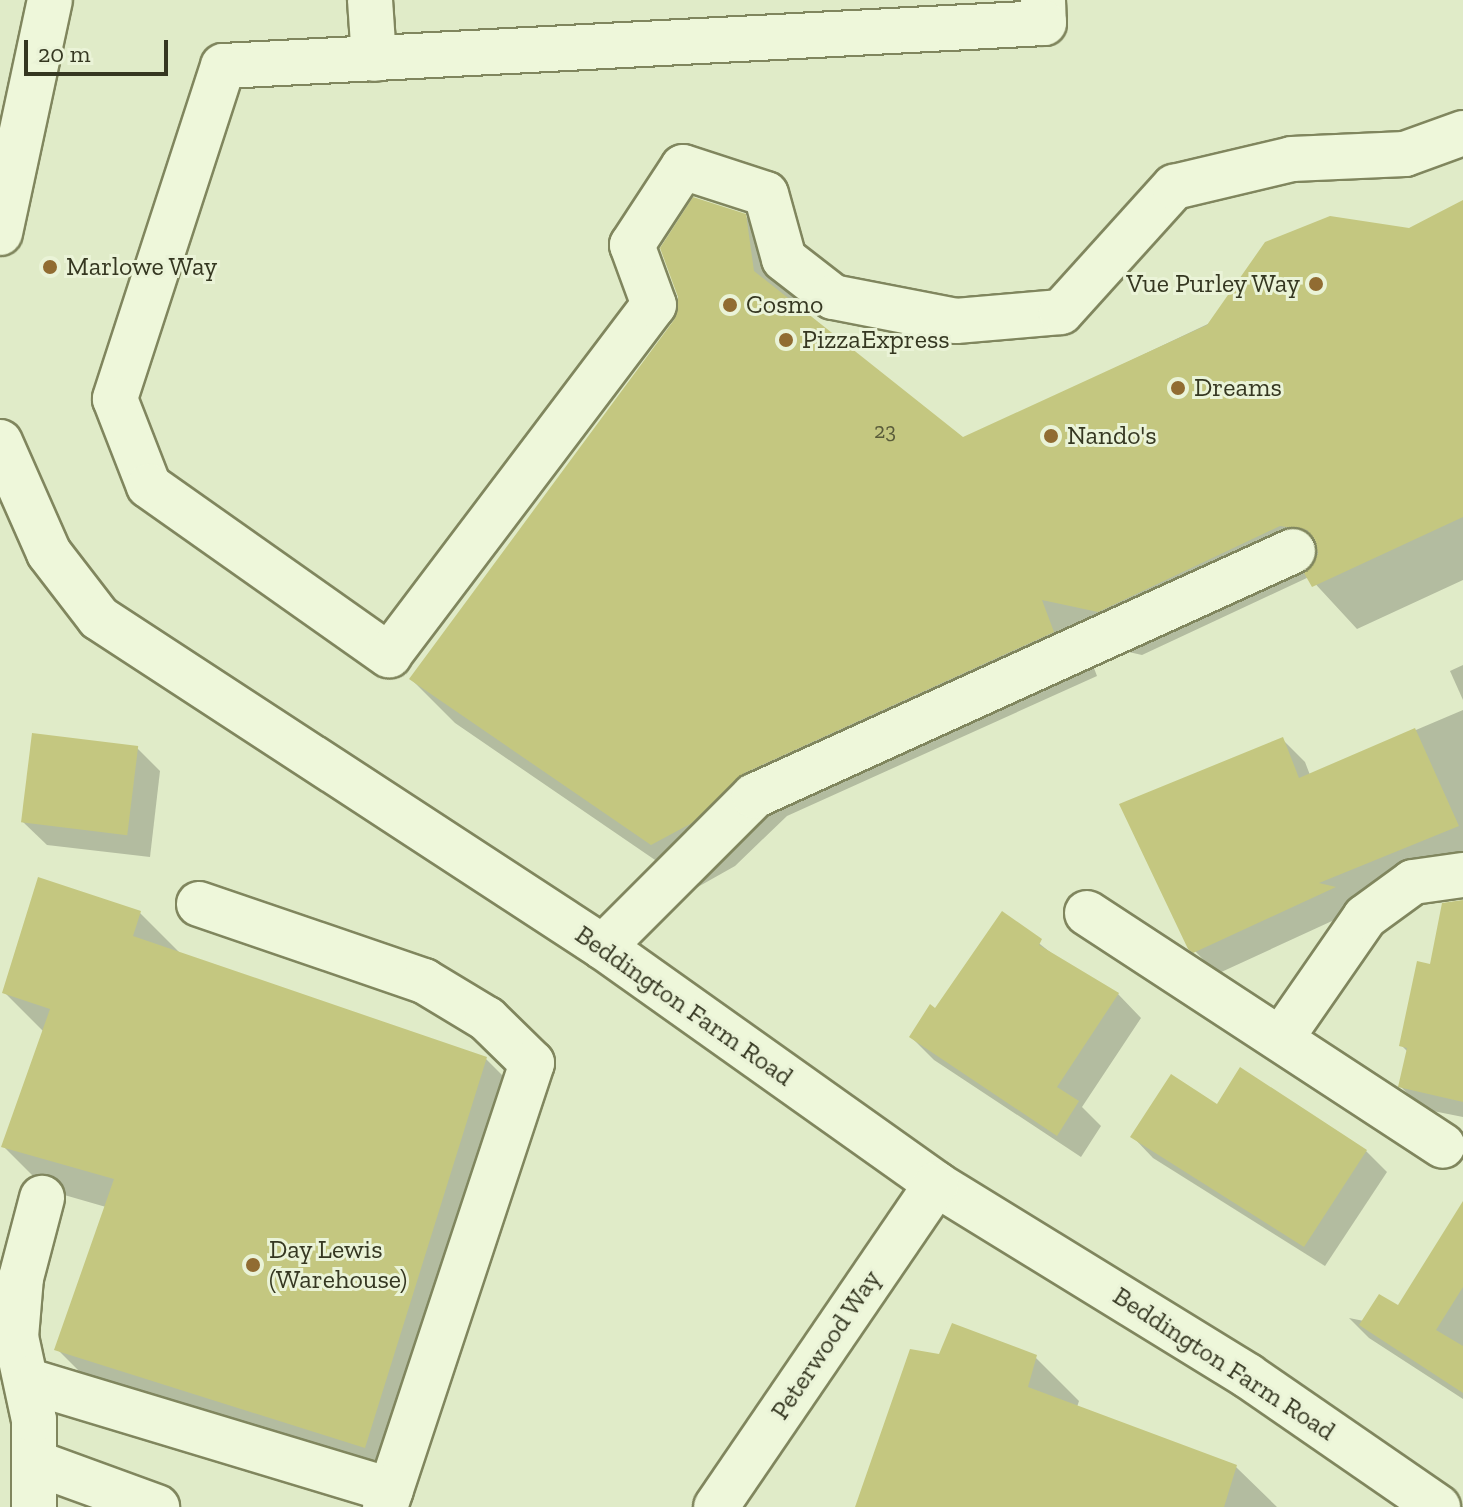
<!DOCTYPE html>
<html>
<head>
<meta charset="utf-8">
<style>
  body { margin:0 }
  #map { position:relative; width:1463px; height:1507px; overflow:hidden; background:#e0ebc8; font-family:"Zilla Slab",serif }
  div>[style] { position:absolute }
  .shadow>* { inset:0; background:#0003 }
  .building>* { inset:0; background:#c4c780; transform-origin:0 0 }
  .roads { filter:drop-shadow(2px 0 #80865e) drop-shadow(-2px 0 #80865e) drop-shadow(0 2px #80865e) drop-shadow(0 -2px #80865e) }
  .minor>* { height:44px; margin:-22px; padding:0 22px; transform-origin:22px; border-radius:22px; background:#eef7da }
  .dots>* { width:22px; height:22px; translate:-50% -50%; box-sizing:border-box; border:4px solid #eaf3d7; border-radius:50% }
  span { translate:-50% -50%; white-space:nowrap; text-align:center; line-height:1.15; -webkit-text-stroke:6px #eaf3d7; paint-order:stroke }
  .number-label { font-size:22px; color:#595b39 }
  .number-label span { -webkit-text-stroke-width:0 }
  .poi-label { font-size:26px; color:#353721 }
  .left { translate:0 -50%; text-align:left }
  .right { translate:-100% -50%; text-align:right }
  .street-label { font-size:26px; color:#353721 }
  .scale { position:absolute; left:24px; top:40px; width:144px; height:36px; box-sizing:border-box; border:4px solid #353721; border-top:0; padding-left:10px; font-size:24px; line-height:28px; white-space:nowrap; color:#353721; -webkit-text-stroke:6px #eaf3d7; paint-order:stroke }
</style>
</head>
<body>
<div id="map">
  <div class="shadow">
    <i style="clip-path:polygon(1463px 203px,1463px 580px,1357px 629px,1309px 577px,1142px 655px,1084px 642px,1097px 676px,787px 816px,735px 866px,696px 888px,455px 723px,411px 679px,676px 321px,744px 215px,788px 259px,795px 307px,963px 440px)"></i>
    <i style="clip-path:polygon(1463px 665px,1463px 700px,1450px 671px)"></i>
    <i style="clip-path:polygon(1463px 710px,1463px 856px,1349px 902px,1356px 910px,1217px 974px,1195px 951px,1282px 739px,1305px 762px,1310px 775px)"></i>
    <i style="clip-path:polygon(137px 748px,160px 771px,150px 857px,47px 845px,23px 822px)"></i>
    <i style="clip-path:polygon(140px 913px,181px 954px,486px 1059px,529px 1102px,408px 1490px,100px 1392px,57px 1349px,106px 1207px,47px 1190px,4px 1147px,44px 1032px,4px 992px)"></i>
    <i style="clip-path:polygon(1002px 914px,1060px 960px,1118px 994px,1141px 1018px,1082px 1107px,1101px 1126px,1081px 1157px,934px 1060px,911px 1037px,936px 1011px)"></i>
    <i style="clip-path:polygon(1463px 917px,1463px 1117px,1423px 1109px,1400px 1086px,1408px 1052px,1401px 1045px,1431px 966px)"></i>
    <i style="clip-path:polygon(1217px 1107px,1366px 1151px,1387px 1172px,1325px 1266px,1153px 1158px,1133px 1137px)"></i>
    <i style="clip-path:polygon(1463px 1217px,1463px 1399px,1369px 1338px,1349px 1318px,1364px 1321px,1398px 1308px)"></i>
    <i style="clip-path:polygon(940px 1356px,1035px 1357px,1079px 1401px,1077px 1407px,1236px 1467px,1277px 1507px,857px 1507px)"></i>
  </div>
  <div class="building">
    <i style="clip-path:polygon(693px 197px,746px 214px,754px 271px,963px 437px,1207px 325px,1265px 242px,1330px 216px,1409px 228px,1463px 200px,1463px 517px,1312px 587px,1304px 573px,1318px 554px,1315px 540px,1307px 530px,1280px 526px,1098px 612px,1042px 600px,1054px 632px,744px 773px,692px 823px,651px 845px,409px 679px,674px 320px,678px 297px,660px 248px)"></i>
    <i style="clip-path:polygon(1415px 728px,1459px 826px,1319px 883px,1336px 887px,1193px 953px,1188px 949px,1119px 804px,1283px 737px,1299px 778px)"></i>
    <i style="left:32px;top:733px;width:107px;height:90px;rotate:7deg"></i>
    <i style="clip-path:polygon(38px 877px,141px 911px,133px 936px,487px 1057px,365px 1448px,54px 1350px,114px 1179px,1px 1147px,50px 1009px,2px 993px)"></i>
    <i style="clip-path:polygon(1463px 900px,1463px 1102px,1398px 1087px,1407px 1048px,1399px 1046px,1417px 961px,1430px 964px,1442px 903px)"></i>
    <i style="clip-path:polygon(1002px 911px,1042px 939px,1039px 945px,1119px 993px,1057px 1087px,1079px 1101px,1057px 1136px,909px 1037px,930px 1004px,935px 1008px)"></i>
    <i style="clip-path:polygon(1240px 1067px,1367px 1150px,1304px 1247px,1130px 1137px,1171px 1074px,1217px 1104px)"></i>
    <i style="clip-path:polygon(1463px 1201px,1463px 1287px,1436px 1330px,1463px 1346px,1463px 1393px,1359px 1325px,1379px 1294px,1398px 1305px)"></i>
    <i style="clip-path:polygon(952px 1323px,1037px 1355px,1028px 1387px,1237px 1465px,1224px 1507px,855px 1507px,910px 1349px,939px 1354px)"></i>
  </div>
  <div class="roads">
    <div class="minor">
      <i style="left:370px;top:0;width:59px;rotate:86.1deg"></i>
      <i style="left:1043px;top:0;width:23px;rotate:88deg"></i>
      <i style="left:1044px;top:23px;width:822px;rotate:177deg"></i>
      <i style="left:223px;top:66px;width:350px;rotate:108deg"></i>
      <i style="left:115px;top:399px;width:93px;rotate:68.7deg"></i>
      <i style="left:149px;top:486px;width:294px;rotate:35.2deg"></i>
      <i style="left:389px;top:655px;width:439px;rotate:-52.9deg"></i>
      <i style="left:654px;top:305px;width:64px;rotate:-110.1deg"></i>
      <i style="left:632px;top:245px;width:93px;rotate:-56.8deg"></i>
      <i style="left:683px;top:167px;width:87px;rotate:18deg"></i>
      <i style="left:766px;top:194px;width:67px;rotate:74.5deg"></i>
      <i style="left:784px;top:259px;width:62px;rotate:37.8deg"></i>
      <i style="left:833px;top:297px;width:125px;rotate:11deg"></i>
      <i style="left:956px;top:321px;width:105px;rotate:-4.9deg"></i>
      <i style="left:1061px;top:312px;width:169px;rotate:-47.9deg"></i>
      <i style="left:1174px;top:187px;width:121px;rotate:-13.3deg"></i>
      <i style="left:1292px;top:159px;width:113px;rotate:-2.5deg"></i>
      <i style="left:1405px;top:154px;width:62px;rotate:-19.9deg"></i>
      <i style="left:0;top:233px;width:238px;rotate:-77.9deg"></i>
      <i style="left:0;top:442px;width:121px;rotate:66.2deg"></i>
      <i style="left:49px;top:553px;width:82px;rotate:52.4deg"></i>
      <i style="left:99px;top:618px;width:602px;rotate:33.14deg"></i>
      <i style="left:603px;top:947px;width:409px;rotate:35.4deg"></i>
      <i style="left:936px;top:1184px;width:366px;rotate:31.6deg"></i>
      <i style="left:1248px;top:1376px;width:231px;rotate:34.6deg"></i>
      <i style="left:199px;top:904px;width:238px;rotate:18.9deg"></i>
      <i style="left:424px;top:981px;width:74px;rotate:31.1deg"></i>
      <i style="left:487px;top:1019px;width:63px;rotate:44.4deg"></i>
      <i style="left:532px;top:1063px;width:468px;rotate:108.3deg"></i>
      <i style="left:1087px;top:913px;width:425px;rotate:33.2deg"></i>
      <i style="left:603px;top:947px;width:214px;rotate:-45deg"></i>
      <i style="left:754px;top:796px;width:592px;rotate:-24.44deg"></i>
      <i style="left:1282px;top:1037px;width:146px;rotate:-55.3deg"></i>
      <i style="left:1365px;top:917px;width:59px;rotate:-36.1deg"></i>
      <i style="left:1413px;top:882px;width:50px;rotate:-8deg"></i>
      <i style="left:29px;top:1381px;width:378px;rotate:16.8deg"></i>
      <i style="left:36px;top:1463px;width:129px;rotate:20deg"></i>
      <i style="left:34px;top:1507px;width:87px;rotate:-90deg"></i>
      <i style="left:34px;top:1420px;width:85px;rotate:-102.2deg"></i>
      <i style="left:16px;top:1337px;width:59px;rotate:-85.2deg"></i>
      <i style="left:21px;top:1278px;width:83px;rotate:-75.3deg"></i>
      <i style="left:716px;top:1507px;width:391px;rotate:-55.7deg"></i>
    </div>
  </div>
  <div class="dots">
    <i style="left:50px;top:267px;background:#916c32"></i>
    <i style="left:1316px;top:284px;background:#916c32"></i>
    <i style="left:730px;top:305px;background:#916c32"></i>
    <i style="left:786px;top:340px;background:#916c32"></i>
    <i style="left:1178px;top:388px;background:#916c32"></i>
    <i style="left:1051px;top:436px;background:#916c32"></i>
    <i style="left:253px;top:1265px;background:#916c32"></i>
  </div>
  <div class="number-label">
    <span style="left:885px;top:431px">23</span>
  </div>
  <div class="poi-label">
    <span class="left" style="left:66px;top:267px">Marlowe Way</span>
    <span class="right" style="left:1300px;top:284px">Vue Purley Way</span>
    <span class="left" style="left:746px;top:305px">Cosmo</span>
    <span class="left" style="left:802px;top:340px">PizzaExpress</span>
    <span class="left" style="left:1194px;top:388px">Dreams</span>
    <span class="left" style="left:1067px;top:436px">Nando's</span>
    <span class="left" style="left:269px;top:1265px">Day Lewis<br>(Warehouse)</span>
  </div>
  <div class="street-label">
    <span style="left:684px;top:1006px;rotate:35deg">Beddington Farm Road</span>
    <span style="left:826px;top:1345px;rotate:-56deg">Peterwood Way</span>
    <span style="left:1224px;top:1364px;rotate:33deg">Beddington Farm Road</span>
  </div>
  <div class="scale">20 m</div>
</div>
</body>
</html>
